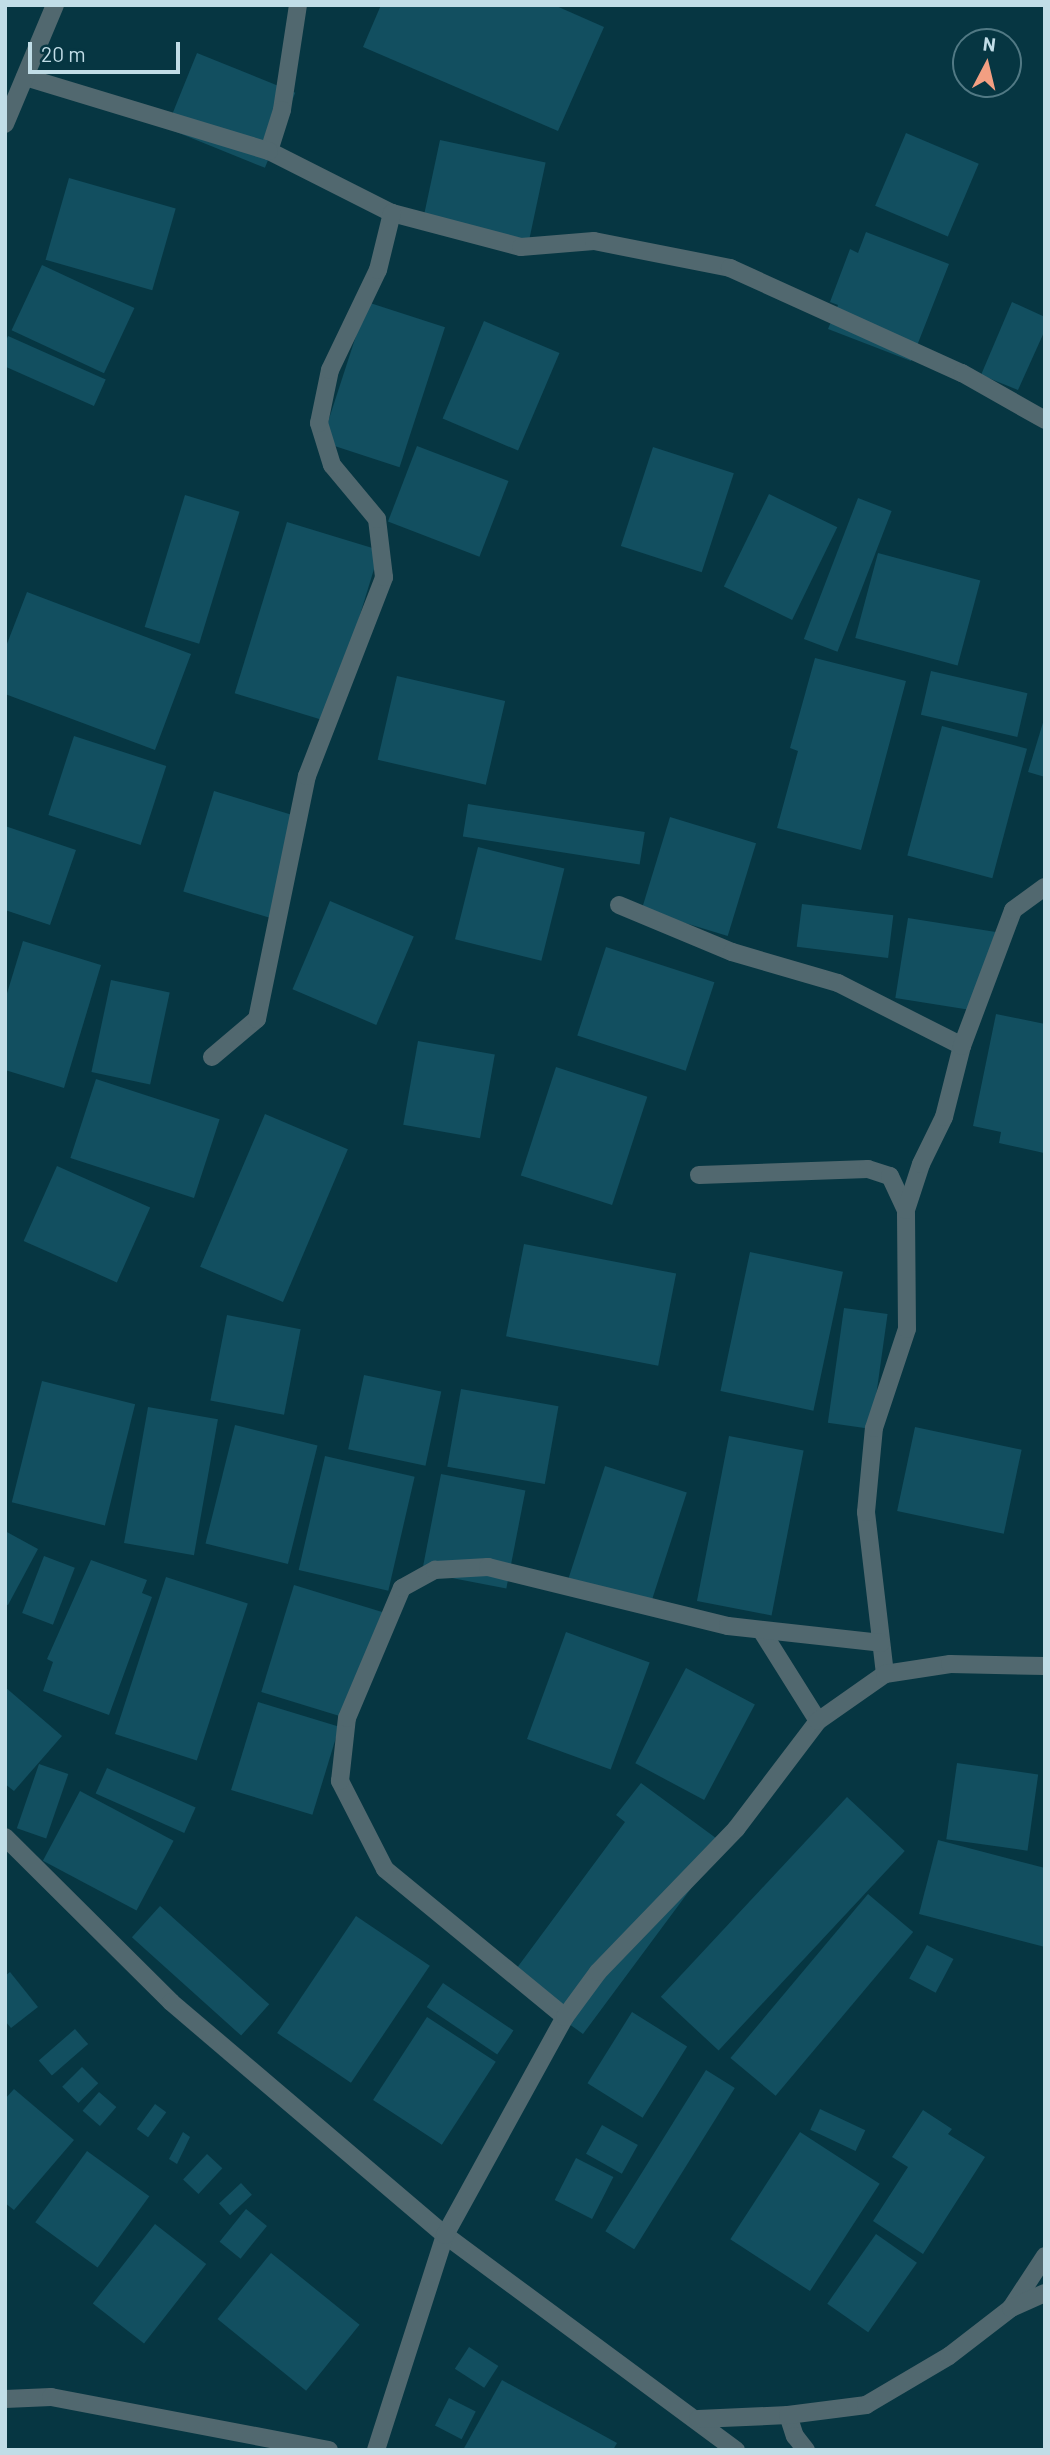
<!DOCTYPE html>
<html>
<head>
<meta charset="utf-8">
<style>
  body { margin:0 }
  #map { position:relative; width:1050px; height:2455px; overflow:hidden; background:#063642; font-family:Barlow,sans-serif }
  div>[style] { position:absolute }
  .building>* { inset:0; background:#124f60; transform-origin:0 0 }
  .street>* { height:18px; margin:-9px; padding:0 9px; transform-origin:9px; border-radius:9px; background:#51686f }
  span { translate:-50% -50%; white-space:nowrap; text-align:center; line-height:1.15; -webkit-text-stroke:7px #063642; paint-order:stroke }
  .frame { position:absolute; inset:0; border:7px solid #c1dde7; pointer-events:none }
  .north { position:absolute; left:952px; top:28px; width:70px; height:70px; box-sizing:border-box; background:#063642; border:2px solid #517984; border-radius:50%; rotate:7deg; font-size:19px; font-weight:700; line-height:28px; text-align:center; color:#c1dde7 }
  .north::after { content:''; display:block; margin:auto; width:24px; height:32px; background:#f39f82; clip-path:polygon(50% 0,100% 100%,50% 72%,0 100%) }
  .scale { position:absolute; left:28px; top:42px; width:152px; height:32px; box-sizing:border-box; border:4px solid #c1dde7; border-top:0; padding-left:9px; font-size:21px; line-height:24px; white-space:nowrap; color:#c1dde7; -webkit-text-stroke:5px #063642; paint-order:stroke }
</style>
</head>
<body>
<div id="map">
  <div class="building">
    <i style="clip-path:polygon(381px 5px,554px 5px,604px 27px,558px 131px,363px 47px)"></i>
    <i style="left:197px;top:53px;width:106px;height:81px;rotate:22deg"></i>
    <i style="left:906px;top:133px;width:79px;height:79px;rotate:23deg"></i>
    <i style="left:440px;top:140px;width:108px;height:86px;rotate:12deg"></i>
    <i style="left:69px;top:178px;width:111px;height:85px;rotate:16deg"></i>
    <i style="clip-path:polygon(866px 232px,949px 264px,911px 361px,828px 329px,838px 305px,830px 302px,850px 249px,858px 253px)"></i>
    <i style="left:42px;top:265px;width:102px;height:72px;rotate:25deg"></i>
    <i style="left:367px;top:302px;width:82px;height:147px;rotate:18deg"></i>
    <i style="clip-path:polygon(1012px 302px,1045px 317px,1045px 330px,1018px 390px,981px 375px)"></i>
    <i style="left:484px;top:321px;width:82px;height:106px;rotate:23deg"></i>
    <i style="left:8px;top:336px;width:107px;height:29px;rotate:24deg"></i>
    <i style="left:417px;top:446px;width:98px;height:81px;rotate:21deg"></i>
    <i style="left:653px;top:447px;width:85px;height:104px;rotate:18deg"></i>
    <i style="left:769px;top:494px;width:76px;height:103px;rotate:26deg"></i>
    <i style="left:185px;top:495px;width:57px;height:138px;rotate:17deg"></i>
    <i style="left:858px;top:498px;width:36px;height:151px;rotate:21deg"></i>
    <i style="left:287px;top:522px;width:97px;height:179px;rotate:17deg"></i>
    <i style="left:878px;top:553px;width:106px;height:88px;rotate:15deg"></i>
    <i style="clip-path:polygon(27px 592px,191px 654px,155px 750px,5px 694px,5px 649px)"></i>
    <i style="clip-path:polygon(815px 658px,906px 681px,861px 850px,777px 828px,798px 751px,790px 748px)"></i>
    <i style="left:931px;top:671px;width:99px;height:45px;rotate:13deg"></i>
    <i style="left:397px;top:676px;width:111px;height:86px;rotate:13deg"></i>
    <i style="clip-path:polygon(1045px 716px,1045px 777px,1028px 772px)"></i>
    <i style="left:942px;top:726px;width:88px;height:134px;rotate:15deg"></i>
    <i style="left:74px;top:736px;width:97px;height:83px;rotate:18deg"></i>
    <i style="left:214px;top:791px;width:93px;height:105px;rotate:17deg"></i>
    <i style="left:468px;top:804px;width:179px;height:33px;rotate:9deg"></i>
    <i style="left:670px;top:817px;width:90px;height:97px;rotate:17deg"></i>
    <i style="clip-path:polygon(5px 826px,76px 850px,50px 925px,5px 910px)"></i>
    <i style="left:478px;top:847px;width:89px;height:95px;rotate:14deg"></i>
    <i style="left:330px;top:901px;width:91px;height:96px;rotate:23deg"></i>
    <i style="left:802px;top:904px;width:92px;height:43px;rotate:7deg"></i>
    <i style="left:908px;top:918px;width:89px;height:81px;rotate:9deg"></i>
    <i style="clip-path:polygon(23px 941px,101px 965px,64px 1088px,5px 1070px,5px 1000px)"></i>
    <i style="left:606px;top:947px;width:114px;height:93px;rotate:18deg"></i>
    <i style="left:111px;top:980px;width:60px;height:94px;rotate:12deg"></i>
    <i style="clip-path:polygon(996px 1014px,1045px 1024px,1044px 1153px,999px 1143px,1001px 1132px,973px 1126px)"></i>
    <i style="left:418px;top:1041px;width:78px;height:85px;rotate:10deg"></i>
    <i style="left:556px;top:1067px;width:96px;height:114px;rotate:18deg"></i>
    <i style="left:96px;top:1079px;width:130px;height:83px;rotate:18deg"></i>
    <i style="left:265px;top:1114px;width:90px;height:166px;rotate:23deg"></i>
    <i style="left:57px;top:1166px;width:102px;height:82px;rotate:24deg"></i>
    <i style="left:524px;top:1244px;width:155px;height:94px;rotate:11deg"></i>
    <i style="left:750px;top:1252px;width:95px;height:142px;rotate:12deg"></i>
    <i style="left:844px;top:1308px;width:44px;height:116px;rotate:8deg"></i>
    <i style="left:227px;top:1315px;width:75px;height:87px;rotate:11deg"></i>
    <i style="left:364px;top:1375px;width:79px;height:76px;rotate:12deg"></i>
    <i style="left:42px;top:1381px;width:96px;height:125px;rotate:14deg"></i>
    <i style="left:461px;top:1389px;width:99px;height:79px;rotate:10deg"></i>
    <i style="left:148px;top:1407px;width:71px;height:138px;rotate:10deg"></i>
    <i style="left:235px;top:1425px;width:85px;height:122px;rotate:14deg"></i>
    <i style="left:915px;top:1427px;width:109px;height:86px;rotate:12deg"></i>
    <i style="left:729px;top:1436px;width:76px;height:168px;rotate:11deg"></i>
    <i style="left:325px;top:1456px;width:92px;height:117px;rotate:13deg"></i>
    <i style="left:605px;top:1466px;width:86px;height:124px;rotate:18deg"></i>
    <i style="left:441px;top:1474px;width:86px;height:100px;rotate:11deg"></i>
    <i style="clip-path:polygon(5px 1531px,38px 1549px,8px 1605px,5px 1604px)"></i>
    <i style="left:44px;top:1556px;width:33px;height:61px;rotate:21deg"></i>
    <i style="clip-path:polygon(91px 1560px,147px 1580px,142px 1593px,152px 1597px,109px 1715px,43px 1691px,53px 1662px,47px 1659px)"></i>
    <i style="left:166px;top:1577px;width:86px;height:165px;rotate:18deg"></i>
    <i style="left:294px;top:1585px;width:93px;height:112px;rotate:17deg"></i>
    <i style="left:566px;top:1632px;width:89px;height:114px;rotate:20deg"></i>
    <i style="left:686px;top:1668px;width:78px;height:108px;rotate:28deg"></i>
    <i style="clip-path:polygon(5px 1687px,62px 1736px,14px 1791px,5px 1784px)"></i>
    <i style="left:258px;top:1702px;width:85px;height:92px;rotate:17deg"></i>
    <i style="left:957px;top:1763px;width:82px;height:77px;rotate:8deg"></i>
    <i style="left:39px;top:1764px;width:31px;height:68px;rotate:19deg"></i>
    <i style="left:107px;top:1768px;width:97px;height:28px;rotate:24deg"></i>
    <i style="clip-path:polygon(641px 1783px,724px 1844px,583px 2034px,508px 1980px,625px 1822px,616px 1815px)"></i>
    <i style="left:80px;top:1791px;width:106px;height:79px;rotate:28deg"></i>
    <i style="left:847px;top:1797px;width:79px;height:273px;rotate:43deg"></i>
    <i style="clip-path:polygon(938px 1840px,1045px 1868px,1045px 1947px,919px 1914px)"></i>
    <i style="left:868px;top:1894px;width:59px;height:214px;rotate:40deg"></i>
    <i style="left:160px;top:1906px;width:147px;height:42px;rotate:42deg"></i>
    <i style="left:356px;top:1916px;width:89px;height:141px;rotate:34deg"></i>
    <i style="left:927px;top:1945px;width:30px;height:38px;rotate:28deg"></i>
    <i style="clip-path:polygon(10px 1972px,38px 2007px,11px 2028px,5px 2021px,5px 1976px)"></i>
    <i style="left:443px;top:1983px;width:85px;height:29px;rotate:34deg"></i>
    <i style="left:632px;top:2012px;width:65px;height:84px;rotate:32deg"></i>
    <i style="left:427px;top:2017px;width:82px;height:99px;rotate:33deg"></i>
    <i style="left:75px;top:2029px;width:20px;height:48px;rotate:49deg"></i>
    <i style="left:82px;top:2067px;width:23px;height:28px;rotate:45deg"></i>
    <i style="left:706px;top:2070px;width:34px;height:190px;rotate:32deg"></i>
    <i style="clip-path:polygon(14px 2089px,74px 2140px,14px 2210px,5px 2203px,5px 2099px)"></i>
    <i style="left:99px;top:2092px;width:23px;height:25px;rotate:41deg"></i>
    <i style="left:155px;top:2104px;width:14px;height:31px;rotate:36deg"></i>
    <i style="left:820px;top:2109px;width:50px;height:23px;rotate:25deg"></i>
    <i style="clip-path:polygon(923px 2110px,952px 2129px,948px 2134px,985px 2157px,923px 2254px,873px 2221px,908px 2167px,892px 2157px)"></i>
    <i style="left:602px;top:2125px;width:41px;height:33px;rotate:29deg"></i>
    <i style="clip-path:polygon(183px 2132px,190px 2137px,177px 2164px,169px 2159px)"></i>
    <i style="left:800px;top:2132px;width:95px;height:128px;rotate:33deg"></i>
    <i style="left:87px;top:2151px;width:77px;height:88px;rotate:36deg"></i>
    <i style="left:207px;top:2154px;width:21px;height:35px;rotate:43deg"></i>
    <i style="left:576px;top:2158px;width:42px;height:47px;rotate:27deg"></i>
    <i style="left:241px;top:2183px;width:16px;height:30px;rotate:47deg"></i>
    <i style="left:246px;top:2209px;width:27px;height:42px;rotate:39deg"></i>
    <i style="left:155px;top:2224px;width:65px;height:101px;rotate:38deg"></i>
    <i style="left:876px;top:2234px;width:50px;height:85px;rotate:35deg"></i>
    <i style="left:271px;top:2253px;width:114px;height:85px;rotate:39deg"></i>
    <i style="left:469px;top:2347px;width:35px;height:26px;rotate:33deg"></i>
    <i style="clip-path:polygon(502px 2380px,617px 2443px,613px 2450px,463px 2450px)"></i>
    <i style="left:449px;top:2398px;width:30px;height:31px;rotate:27deg"></i>
  </div>
  <div class="street">
    <i style="left:298px;top:5px;width:106px;rotate:98.7deg"></i>
    <i style="left:282px;top:110px;width:43px;rotate:107.6deg"></i>
    <i style="left:269px;top:151px;width:138px;rotate:26.8deg"></i>
    <i style="left:392px;top:213px;width:133px;rotate:14.8deg"></i>
    <i style="left:521px;top:247px;width:73px;rotate:-4.7deg"></i>
    <i style="left:594px;top:241px;width:139px;rotate:11.2deg"></i>
    <i style="left:730px;top:268px;width:255px;rotate:24.4deg"></i>
    <i style="left:962px;top:373px;width:95px;rotate:29.5deg"></i>
    <i style="left:25px;top:77px;width:255px;rotate:16.9deg"></i>
    <i style="left:5px;top:124px;width:129px;rotate:-67.2deg"></i>
    <i style="left:619px;top:905px;width:122px;rotate:22.6deg"></i>
    <i style="left:732px;top:952px;width:110px;rotate:16.3deg"></i>
    <i style="left:838px;top:983px;width:139px;rotate:26.9deg"></i>
    <i style="left:212px;top:1057px;width:59px;rotate:-40.2deg"></i>
    <i style="left:257px;top:1019px;width:248px;rotate:-78.4deg"></i>
    <i style="left:307px;top:776px;width:213px;rotate:-68.8deg"></i>
    <i style="left:384px;top:577px;width:58px;rotate:-96.9deg"></i>
    <i style="left:377px;top:519px;width:70px;rotate:-129.8deg"></i>
    <i style="left:332px;top:465px;width:44px;rotate:-107.2deg"></i>
    <i style="left:319px;top:423px;width:54px;rotate:-78.3deg"></i>
    <i style="left:330px;top:370px;width:111px;rotate:-64.4deg"></i>
    <i style="left:378px;top:270px;width:59px;rotate:-76.2deg"></i>
    <i style="left:699px;top:1175px;width:169px;rotate:-2deg"></i>
    <i style="left:868px;top:1169px;width:23px;rotate:18deg"></i>
    <i style="left:890px;top:1176px;width:38px;rotate:65deg"></i>
    <i style="left:761px;top:1630px;width:107px;rotate:57.9deg"></i>
    <i style="left:885px;top:1674px;width:163px;rotate:-96.7deg"></i>
    <i style="left:866px;top:1512px;width:84px;rotate:-84.6deg"></i>
    <i style="left:874px;top:1428px;width:104px;rotate:-71.6deg"></i>
    <i style="left:907px;top:1329px;width:119px;rotate:-90.5deg"></i>
    <i style="left:906px;top:1210px;width:48px;rotate:-71.9deg"></i>
    <i style="left:921px;top:1164px;width:52px;rotate:-63.9deg"></i>
    <i style="left:944px;top:1117px;width:73px;rotate:-75.8deg"></i>
    <i style="left:962px;top:1046px;width:145px;rotate:-69.4deg"></i>
    <i style="left:1013px;top:910px;width:39px;rotate:-36deg"></i>
    <i style="left:5px;top:1837px;width:234px;rotate:44.8deg"></i>
    <i style="left:171px;top:2002px;width:360px;rotate:40.4deg"></i>
    <i style="left:445px;top:2235px;width:362px;rotate:36.5deg"></i>
    <i style="left:565px;top:2017px;width:233px;rotate:-140.6deg"></i>
    <i style="left:385px;top:1869px;width:99px;rotate:-117.1deg"></i>
    <i style="left:340px;top:1781px;width:63px;rotate:-83.7deg"></i>
    <i style="left:347px;top:1718px;width:141px;rotate:-67.1deg"></i>
    <i style="left:402px;top:1588px;width:38px;rotate:-29deg"></i>
    <i style="left:435px;top:1570px;width:53px;rotate:-3.2deg"></i>
    <i style="left:488px;top:1567px;width:247px;rotate:13.8deg"></i>
    <i style="left:728px;top:1626px;width:154px;rotate:6.3deg"></i>
    <i style="left:1011px;top:2308px;width:62px;rotate:-56.8deg"></i>
    <i style="left:5px;top:2399px;width:46px;rotate:-2.5deg"></i>
    <i style="left:51px;top:2397px;width:283px;rotate:10.8deg"></i>
    <i style="left:788px;top:2415px;width:22px;rotate:72deg"></i>
    <i style="left:795px;top:2436px;width:18px;rotate:52deg"></i>
    <i style="left:698px;top:2419px;width:90px;rotate:-2.5deg"></i>
    <i style="left:788px;top:2415px;width:79px;rotate:-7.3deg"></i>
    <i style="left:866px;top:2405px;width:96px;rotate:-30.6deg"></i>
    <i style="left:949px;top:2356px;width:78px;rotate:-37.7deg"></i>
    <i style="left:1011px;top:2308px;width:37px;rotate:-24deg"></i>
    <i style="left:376px;top:2450px;width:226px;rotate:-72.2deg"></i>
    <i style="left:445px;top:2235px;width:249px;rotate:-61.2deg"></i>
    <i style="left:565px;top:2017px;width:56px;rotate:-53.7deg"></i>
    <i style="left:598px;top:1972px;width:199px;rotate:-46deg"></i>
    <i style="left:736px;top:1829px;width:136px;rotate:-52.8deg"></i>
    <i style="left:818px;top:1721px;width:82px;rotate:-35deg"></i>
    <i style="left:885px;top:1674px;width:66px;rotate:-8.7deg"></i>
    <i style="left:950px;top:1664px;width:95px;rotate:1.2deg"></i>
  </div>
  <div class="frame"></div>
  <div class="north">N</div>
  <div class="scale">20 m</div>
</div>
</body>
</html>
